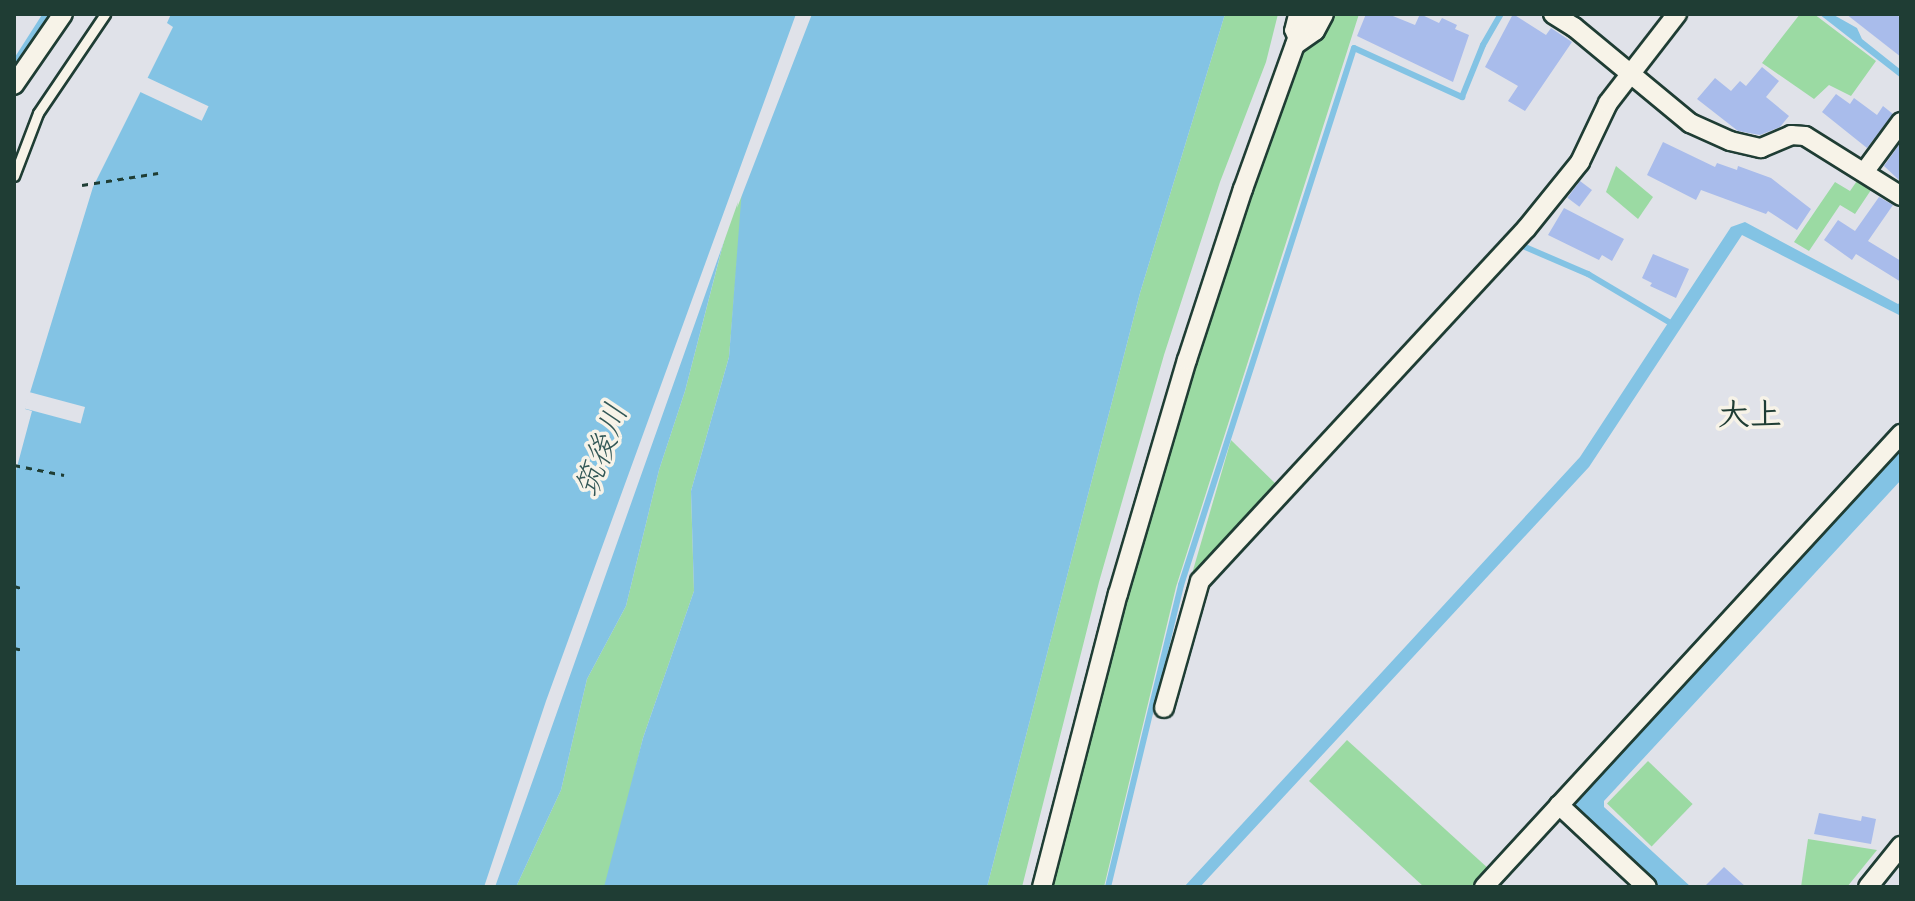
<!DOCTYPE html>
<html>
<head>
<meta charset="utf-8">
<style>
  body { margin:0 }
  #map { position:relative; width:1915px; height:901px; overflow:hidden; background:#e0e2e9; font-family:Itim,"Klee One",sans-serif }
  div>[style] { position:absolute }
  .green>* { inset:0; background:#9bdaa3; transform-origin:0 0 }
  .water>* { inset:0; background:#83c3e4 }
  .pier>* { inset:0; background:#e0e2e9; transform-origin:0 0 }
  .stream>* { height:6px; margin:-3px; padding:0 3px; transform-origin:3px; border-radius:3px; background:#83c3e4 }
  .building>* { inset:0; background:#a9bceb; transform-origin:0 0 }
  .path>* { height:3px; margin-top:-1.5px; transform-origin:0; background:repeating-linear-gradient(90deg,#1f3d34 0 6px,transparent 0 12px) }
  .roads { filter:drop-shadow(2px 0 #1f3d34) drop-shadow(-2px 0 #1f3d34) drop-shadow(0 2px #1f3d34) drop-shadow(0 -2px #1f3d34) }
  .lane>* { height:9px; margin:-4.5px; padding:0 4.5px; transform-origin:4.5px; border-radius:4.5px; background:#f7f3e8 }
  .street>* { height:18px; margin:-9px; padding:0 9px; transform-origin:9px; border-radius:9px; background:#f7f3e8 }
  span { translate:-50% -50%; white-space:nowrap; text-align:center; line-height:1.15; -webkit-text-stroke:7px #f7f3e8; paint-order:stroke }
  .neighbourhood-label { font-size:32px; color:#1f3d34; font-weight:700 }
  .water-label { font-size:32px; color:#335857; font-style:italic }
  .frame { position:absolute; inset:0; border:16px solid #1f3d34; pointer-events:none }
</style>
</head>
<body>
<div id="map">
  <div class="green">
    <i style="clip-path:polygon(1225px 14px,1278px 14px,1266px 62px,1220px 182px,1164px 355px,1099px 582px,1022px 887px,987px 887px,1140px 293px)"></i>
    <i style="clip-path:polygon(1333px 14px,1359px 14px,1176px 587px,1104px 887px,1051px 887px,1127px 590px,1251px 185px,1297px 61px)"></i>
    <i style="clip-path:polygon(1800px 14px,1814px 14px,1876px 61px,1851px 96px,1829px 85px,1814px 99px,1762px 63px)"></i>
    <i style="clip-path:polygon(746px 156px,729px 357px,691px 491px,694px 591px,643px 738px,608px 881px,604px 887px,516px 887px,561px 790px,587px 679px,626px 606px,659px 470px,685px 391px)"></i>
    <i style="clip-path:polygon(1616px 166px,1653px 197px,1638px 219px,1606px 192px)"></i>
    <i style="clip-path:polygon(1859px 178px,1873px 187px,1855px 214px,1840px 205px,1809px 251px,1794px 242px,1835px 182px,1850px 191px)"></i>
    <i style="clip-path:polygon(1231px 440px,1278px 486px,1189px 584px)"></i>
    <i style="clip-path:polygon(1347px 740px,1490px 870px,1475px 887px,1424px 887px,1309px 781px)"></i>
    <i style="left:1648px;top:761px;width:62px;height:59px;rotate:44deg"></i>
    <i style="clip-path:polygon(1808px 839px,1877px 850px,1847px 887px,1801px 887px)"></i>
  </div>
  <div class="water">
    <i style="clip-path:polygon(171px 14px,1225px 14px,1140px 293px,987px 887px,604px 887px,643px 738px,694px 591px,691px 491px,729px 357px,744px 163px,685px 391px,659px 470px,626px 606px,587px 679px,561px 790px,516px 887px,14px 887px,14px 478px,32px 411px,25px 409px,93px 187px,173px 27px,167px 23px)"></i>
    <i style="clip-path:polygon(1819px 14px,1832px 14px,1857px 28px,1862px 39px,1901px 70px,1901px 78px)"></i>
    <i style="clip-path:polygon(1745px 222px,1898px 304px,1901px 302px,1901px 316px,1742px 235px,1589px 467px,1200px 887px,1184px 887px,1580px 457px,1731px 227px)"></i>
    <i style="clip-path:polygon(1901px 449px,1901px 480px,1604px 801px,1604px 807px,1691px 887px,1660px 887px,1576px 809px,1576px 800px)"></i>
  </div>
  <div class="pier">
    <i style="clip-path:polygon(796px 14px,812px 14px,737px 208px,738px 202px,495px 887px,484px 887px,546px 701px)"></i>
    <i style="left:146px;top:77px;width:69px;height:16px;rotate:25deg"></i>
    <i style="left:29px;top:392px;width:58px;height:17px;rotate:15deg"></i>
  </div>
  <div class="stream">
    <i style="left:14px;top:64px;width:59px;rotate:-57.4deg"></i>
    <i style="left:1525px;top:247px;width:69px;rotate:23.2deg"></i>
    <i style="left:1588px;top:274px;width:94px;rotate:30.7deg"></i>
    <i style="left:1108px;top:887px;width:311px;rotate:-76.4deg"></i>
    <i style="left:1181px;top:585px;width:564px;rotate:-72.14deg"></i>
    <i style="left:1354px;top:48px;width:119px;rotate:24.4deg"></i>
    <i style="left:1462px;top:97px;width:56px;rotate:-68deg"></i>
    <i style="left:1483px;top:45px;width:36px;rotate:-60deg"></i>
  </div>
  <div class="building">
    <i style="clip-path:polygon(1366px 14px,1388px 14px,1415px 25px,1420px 14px,1439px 23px,1442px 18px,1457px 25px,1455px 29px,1469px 35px,1453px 82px,1357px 36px)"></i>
    <i style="clip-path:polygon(1513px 14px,1546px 35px,1551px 28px,1572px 42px,1525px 111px,1508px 101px,1518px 86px,1485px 67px)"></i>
    <i style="clip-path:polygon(1846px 14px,1895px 14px,1901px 18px,1901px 57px)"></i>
    <i style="clip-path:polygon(1762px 67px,1779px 81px,1766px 97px,1789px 116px,1780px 127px,1760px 135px,1738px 131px,1697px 99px,1715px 78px,1731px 91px,1740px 81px,1746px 86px)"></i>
    <i style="clip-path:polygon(1836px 94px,1850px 104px,1854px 98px,1877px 115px,1883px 106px,1893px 114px,1867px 148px,1822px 112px)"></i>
    <i style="clip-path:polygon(1663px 142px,1715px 167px,1717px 163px,1737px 170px,1738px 166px,1771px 178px,1811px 209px,1797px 230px,1768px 211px,1766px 214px,1701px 190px,1696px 200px,1647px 175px)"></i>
    <i style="clip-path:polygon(1901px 142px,1901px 182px,1884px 166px)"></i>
    <i style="left:1580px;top:181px;width:15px;height:21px;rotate:37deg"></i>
    <i style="clip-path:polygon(1879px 197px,1893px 205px,1868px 241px,1901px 261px,1901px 282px,1856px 254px,1852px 260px,1824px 240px,1838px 220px,1855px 231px)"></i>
    <i style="clip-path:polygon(1564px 208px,1624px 239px,1612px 261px,1602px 255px,1599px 260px,1548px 235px)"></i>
    <i style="clip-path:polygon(1653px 254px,1689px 269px,1676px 298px,1650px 286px,1652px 283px,1642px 278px)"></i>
    <i style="clip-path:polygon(1819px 813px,1861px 821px,1862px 816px,1876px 819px,1871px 844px,1814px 834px)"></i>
    <i style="clip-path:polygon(1724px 867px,1746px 887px,1704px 887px)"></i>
  </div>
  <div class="path">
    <i style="left:82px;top:185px;width:77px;rotate:-9deg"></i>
    <i style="left:14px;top:465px;width:51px;rotate:11.3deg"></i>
    <i style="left:14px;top:586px;width:7px;rotate:16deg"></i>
    <i style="left:14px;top:648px;width:9px;rotate:13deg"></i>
  </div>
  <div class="roads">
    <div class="lane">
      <i style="left:1293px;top:14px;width:16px;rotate:104deg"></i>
      <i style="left:1289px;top:30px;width:12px;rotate:66deg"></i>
      <i style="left:14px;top:176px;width:67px;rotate:-69.1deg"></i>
      <i style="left:38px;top:113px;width:120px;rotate:-55.9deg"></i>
    </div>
    <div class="street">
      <i style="left:1553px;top:14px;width:25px;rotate:32deg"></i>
      <i style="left:1574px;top:27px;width:151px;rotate:39.6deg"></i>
      <i style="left:1690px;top:123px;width:44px;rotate:24.2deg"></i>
      <i style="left:1730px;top:141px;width:32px;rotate:13deg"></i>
      <i style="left:1761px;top:148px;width:33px;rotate:-23deg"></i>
      <i style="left:1791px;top:135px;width:14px;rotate:4deg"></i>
      <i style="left:1805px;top:136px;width:113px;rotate:32deg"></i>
      <i style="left:1295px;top:45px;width:24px;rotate:-35deg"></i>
      <i style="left:1315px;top:31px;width:19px;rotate:-62deg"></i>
      <i style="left:14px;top:85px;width:86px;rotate:-55.4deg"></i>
      <i style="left:1865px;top:171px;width:61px;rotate:-53.7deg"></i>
      <i style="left:1164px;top:708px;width:132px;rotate:-74.2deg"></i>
      <i style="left:1200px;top:581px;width:480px;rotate:-47.2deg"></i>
      <i style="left:1526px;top:229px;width:86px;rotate:-51.1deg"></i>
      <i style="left:1580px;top:162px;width:65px;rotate:-64.6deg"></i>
      <i style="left:1608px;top:103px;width:113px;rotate:-52.2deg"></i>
      <i style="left:1559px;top:805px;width:120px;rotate:43deg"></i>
      <i style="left:1042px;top:887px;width:303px;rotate:-75.5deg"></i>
      <i style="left:1118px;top:594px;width:244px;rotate:-73.6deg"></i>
      <i style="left:1187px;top:360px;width:180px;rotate:-71.9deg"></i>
      <i style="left:1243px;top:189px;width:186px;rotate:-70.2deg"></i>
      <i style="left:1484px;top:887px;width:616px;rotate:-47.37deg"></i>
      <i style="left:1868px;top:887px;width:53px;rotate:-51.2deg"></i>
    </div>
  </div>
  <div class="neighbourhood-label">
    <span style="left:1750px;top:414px">大上</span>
  </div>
  <div class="water-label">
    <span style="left:601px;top:450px;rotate:-70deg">筑後川</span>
  </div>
  <div class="frame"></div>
</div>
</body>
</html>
